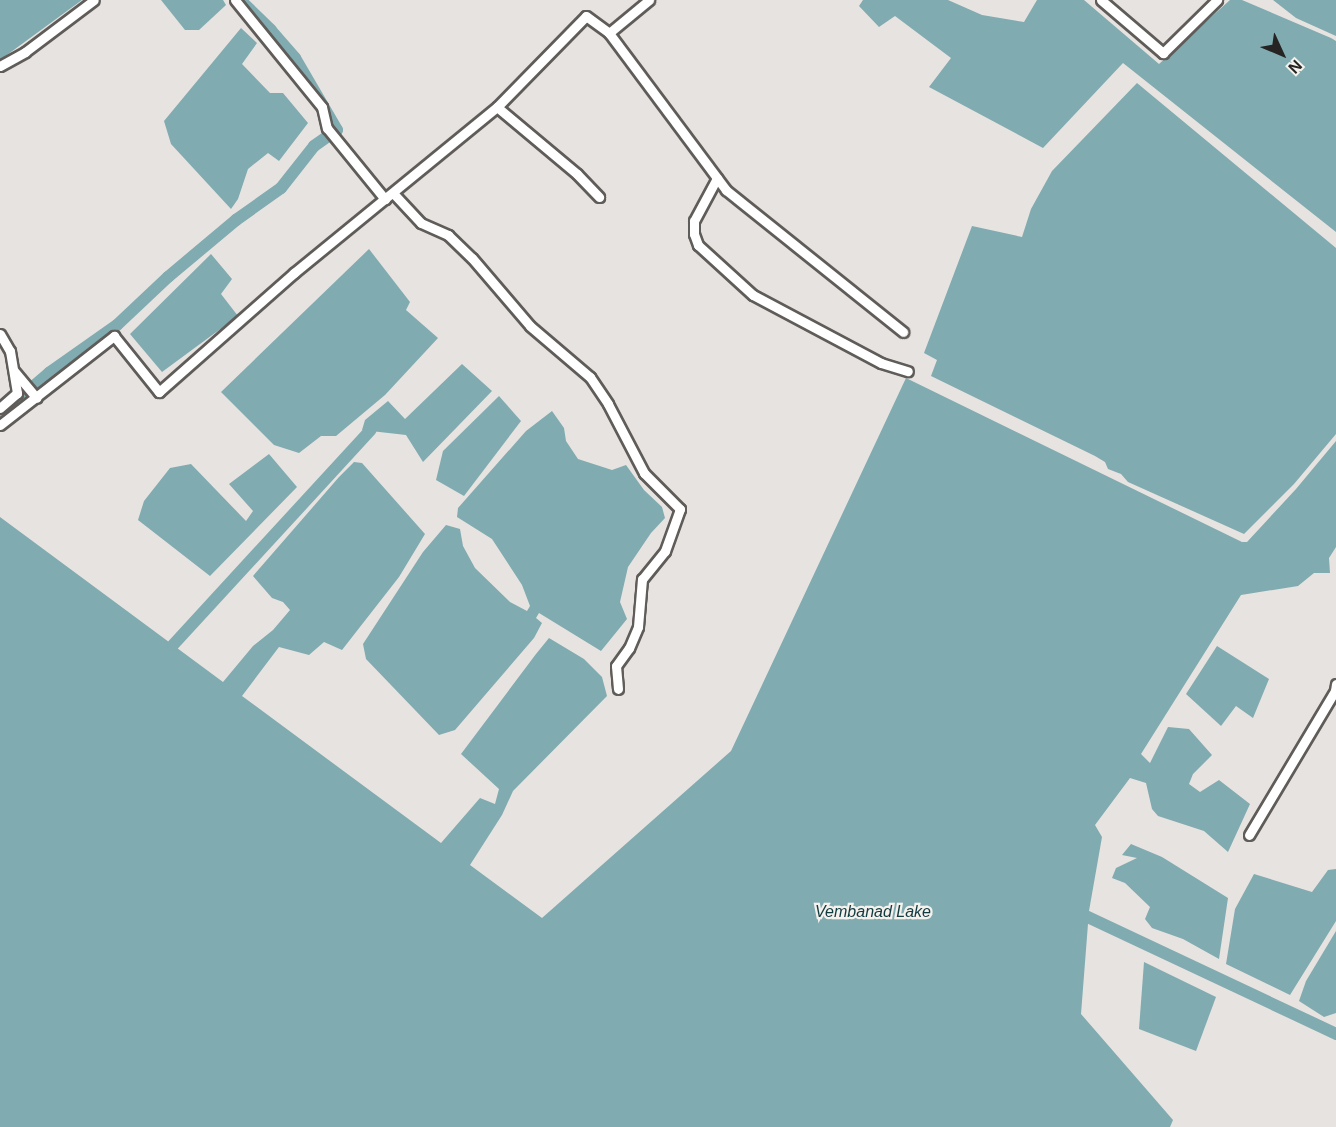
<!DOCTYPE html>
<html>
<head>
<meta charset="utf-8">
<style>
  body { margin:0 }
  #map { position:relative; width:1336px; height:1127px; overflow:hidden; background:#e7e3e0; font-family:Arial,sans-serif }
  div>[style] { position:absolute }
  .water>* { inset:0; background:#80abb0 }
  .canal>* { height:12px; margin:-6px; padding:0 6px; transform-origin:6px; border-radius:6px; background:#80abb0 }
  .roads { filter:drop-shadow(2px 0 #5f5c59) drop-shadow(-2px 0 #5f5c59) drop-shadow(0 2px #5f5c59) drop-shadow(0 -2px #5f5c59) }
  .minor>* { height:9px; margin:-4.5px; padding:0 4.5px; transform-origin:4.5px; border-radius:4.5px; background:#fff }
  span { translate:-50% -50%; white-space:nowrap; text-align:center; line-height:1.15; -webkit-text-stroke:4.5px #f5f1ed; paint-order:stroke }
  .water-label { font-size:16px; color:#113b40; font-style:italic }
  .north { position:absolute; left:1252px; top:24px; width:60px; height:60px; -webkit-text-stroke:4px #f5f1ed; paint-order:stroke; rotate:134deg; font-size:16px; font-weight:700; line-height:24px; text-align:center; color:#252422 }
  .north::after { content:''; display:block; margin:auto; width:21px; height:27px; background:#252422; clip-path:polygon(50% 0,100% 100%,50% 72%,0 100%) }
</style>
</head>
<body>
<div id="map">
  <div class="water">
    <i style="clip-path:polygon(0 0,82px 0,0 60px)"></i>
    <i style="clip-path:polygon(161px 0,223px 0,226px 5px,199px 30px,185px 30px)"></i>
    <i style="clip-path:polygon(863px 0,948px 0,982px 15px,1024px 22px,1037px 0,1084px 0,1159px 64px,1230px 0,1242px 0,1331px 38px,1336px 41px,1336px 232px,1123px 63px,1043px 148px,929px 87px,951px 58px,895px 16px,879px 27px,859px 6px)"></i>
    <i style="clip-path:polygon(1273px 0,1336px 0,1336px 36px,1296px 18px)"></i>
    <i style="clip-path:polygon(241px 28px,257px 43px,242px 64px,270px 93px,283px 93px,308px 123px,279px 161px,268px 153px,248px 169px,238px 199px,231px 209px,171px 144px,164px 121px)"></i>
    <i style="clip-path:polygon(1137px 83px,1336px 248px,1336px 434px,1294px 484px,1244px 534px,1128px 482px,1121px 474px,1108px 469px,1105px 462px,1095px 456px,931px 376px,937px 360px,924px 353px,972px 226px,1022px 237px,1031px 209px,1052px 171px)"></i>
    <i style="clip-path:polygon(369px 249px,410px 302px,406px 310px,438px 338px,385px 395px,336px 436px,321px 436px,299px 453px,274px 445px,221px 392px)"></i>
    <i style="clip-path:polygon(211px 254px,232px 279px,221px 294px,238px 316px,162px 372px,130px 334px)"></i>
    <i style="clip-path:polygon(462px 364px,492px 391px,423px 462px,406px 435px,362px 430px,365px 420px,388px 401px,405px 419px)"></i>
    <i style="clip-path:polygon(906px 378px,1242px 542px,1247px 542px,1296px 489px,1336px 441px,1336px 547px,1329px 558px,1330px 573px,1314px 573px,1298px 586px,1241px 595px,1141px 754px,1150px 763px,1168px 727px,1189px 729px,1212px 755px,1193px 774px,1189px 784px,1200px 792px,1219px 780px,1250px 804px,1228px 852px,1204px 831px,1158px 816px,1152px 809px,1146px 783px,1130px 778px,1095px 825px,1102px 837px,1089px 911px,1081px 1014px,1173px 1120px,1170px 1127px,0 1127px,0 517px,223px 682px,253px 646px,273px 630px,290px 610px,283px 602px,272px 598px,253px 576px,339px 477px,354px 462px,362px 463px,425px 534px,399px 577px,342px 650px,324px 642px,309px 655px,279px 647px,242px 696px,441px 843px,480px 798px,495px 804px,499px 789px,461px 754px,536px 654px,549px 638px,584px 659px,602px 677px,607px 696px,513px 791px,502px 815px,470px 865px,542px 918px,731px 751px)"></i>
    <i style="clip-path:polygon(499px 396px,521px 421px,464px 496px,436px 480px,443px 451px)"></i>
    <i style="clip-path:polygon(552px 411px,564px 428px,566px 441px,578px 459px,612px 470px,626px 465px,644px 490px,662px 507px,665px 518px,651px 533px,628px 567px,620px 602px,627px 619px,601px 651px,539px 613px,536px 618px,542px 623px,534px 638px,455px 730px,439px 735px,366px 659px,363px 644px,423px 552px,446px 525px,460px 529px,463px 546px,475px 568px,510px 602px,527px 611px,530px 606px,522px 585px,492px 539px,457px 517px,458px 508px,526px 431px)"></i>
    <i style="clip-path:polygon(269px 454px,297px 487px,210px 576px,138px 520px,144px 501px,170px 468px,191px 464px,246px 521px,253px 511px,229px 484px)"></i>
    <i style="clip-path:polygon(1217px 646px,1269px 679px,1253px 718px,1236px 706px,1221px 726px,1186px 694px)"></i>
    <i style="clip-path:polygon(1131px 844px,1162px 857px,1228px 898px,1219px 959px,1183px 939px,1152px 928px,1145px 919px,1150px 907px,1125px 883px,1112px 878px,1116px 868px,1137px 858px,1122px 855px)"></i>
    <i style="clip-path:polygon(1336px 869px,1336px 921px,1290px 995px,1226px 964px,1235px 909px,1254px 874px,1312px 892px,1328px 870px)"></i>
    <i style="clip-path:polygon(1336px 931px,1336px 1013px,1324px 1017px,1299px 1001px,1306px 981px)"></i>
    <i style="clip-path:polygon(1144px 962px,1216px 997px,1196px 1051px,1139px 1029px)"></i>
  </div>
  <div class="canal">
    <i style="left:0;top:415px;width:65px;rotate:-40.6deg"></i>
    <i style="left:49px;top:373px;width:83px;rotate:-35.2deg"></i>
    <i style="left:117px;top:325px;width:70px;rotate:-43.3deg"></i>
    <i style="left:168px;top:277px;width:89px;rotate:-40deg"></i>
    <i style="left:236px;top:220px;width:55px;rotate:-35.4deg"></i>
    <i style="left:281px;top:188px;width:53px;rotate:-51.8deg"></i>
    <i style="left:314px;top:146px;width:28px;rotate:-35deg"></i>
    <i style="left:337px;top:130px;width:83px;rotate:-120.3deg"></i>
    <i style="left:295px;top:58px;width:37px;rotate:-131deg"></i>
    <i style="left:271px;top:30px;width:43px;rotate:-135.9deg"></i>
    <i style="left:173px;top:645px;width:292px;rotate:-47.4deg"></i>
    <i style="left:1075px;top:911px;width:289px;rotate:25.2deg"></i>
  </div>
  <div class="roads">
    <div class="minor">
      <i style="left:235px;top:0;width:138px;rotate:50.9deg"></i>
      <i style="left:322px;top:107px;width:22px;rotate:77deg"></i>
      <i style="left:327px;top:128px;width:92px;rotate:50.8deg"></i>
      <i style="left:1101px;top:0;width:82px;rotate:40.5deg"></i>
      <i style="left:1163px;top:53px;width:76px;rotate:-44.5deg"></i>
      <i style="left:609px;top:33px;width:52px;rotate:-39.5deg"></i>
      <i style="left:0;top:66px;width:29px;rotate:-29deg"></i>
      <i style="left:25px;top:52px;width:86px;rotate:-37deg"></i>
      <i style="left:497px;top:107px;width:104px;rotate:39.9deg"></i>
      <i style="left:577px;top:174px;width:32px;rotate:46deg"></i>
      <i style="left:717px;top:178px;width:49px;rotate:118.1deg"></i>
      <i style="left:694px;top:221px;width:13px;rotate:90deg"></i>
      <i style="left:694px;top:234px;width:12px;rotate:70deg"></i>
      <i style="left:698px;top:245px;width:74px;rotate:42.3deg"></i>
      <i style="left:753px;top:295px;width:145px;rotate:28deg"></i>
      <i style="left:881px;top:363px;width:28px;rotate:17deg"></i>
      <i style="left:393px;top:193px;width:41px;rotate:47deg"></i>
      <i style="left:421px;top:223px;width:30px;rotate:24deg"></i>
      <i style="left:448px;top:235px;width:33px;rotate:44deg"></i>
      <i style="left:472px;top:258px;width:89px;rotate:49.5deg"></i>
      <i style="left:530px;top:326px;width:79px;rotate:40.4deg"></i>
      <i style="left:590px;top:377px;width:32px;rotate:56deg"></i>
      <i style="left:608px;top:404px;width:78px;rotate:62.4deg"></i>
      <i style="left:644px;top:473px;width:51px;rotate:45deg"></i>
      <i style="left:680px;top:509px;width:45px;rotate:109.7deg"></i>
      <i style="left:665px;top:551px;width:36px;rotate:129deg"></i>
      <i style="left:642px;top:579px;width:48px;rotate:94.8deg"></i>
      <i style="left:638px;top:627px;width:23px;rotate:113deg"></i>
      <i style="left:629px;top:648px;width:22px;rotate:126deg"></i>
      <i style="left:616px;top:666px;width:23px;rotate:85deg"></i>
      <i style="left:0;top:334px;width:20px;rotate:60deg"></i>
      <i style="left:10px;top:351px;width:43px;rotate:80.5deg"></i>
      <i style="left:17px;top:393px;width:23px;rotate:139deg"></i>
      <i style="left:14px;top:371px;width:35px;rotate:50deg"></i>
      <i style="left:0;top:425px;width:145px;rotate:-38deg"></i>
      <i style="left:114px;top:336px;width:72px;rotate:51.2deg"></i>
      <i style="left:159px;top:392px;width:180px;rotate:-41.4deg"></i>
      <i style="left:294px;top:273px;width:262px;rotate:-39.3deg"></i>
      <i style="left:497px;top:107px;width:127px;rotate:-45.6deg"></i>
      <i style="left:586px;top:16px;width:29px;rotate:36deg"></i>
      <i style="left:609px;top:33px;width:196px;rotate:53.3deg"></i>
      <i style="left:726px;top:190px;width:227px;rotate:38.7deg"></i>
      <i style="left:1249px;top:835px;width:168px;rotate:-59.2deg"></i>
      <i style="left:1335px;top:691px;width:7px;rotate:-82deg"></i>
    </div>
  </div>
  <div class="water-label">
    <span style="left:873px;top:912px">Vembanad Lake</span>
  </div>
  <div class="north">N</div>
</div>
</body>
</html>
